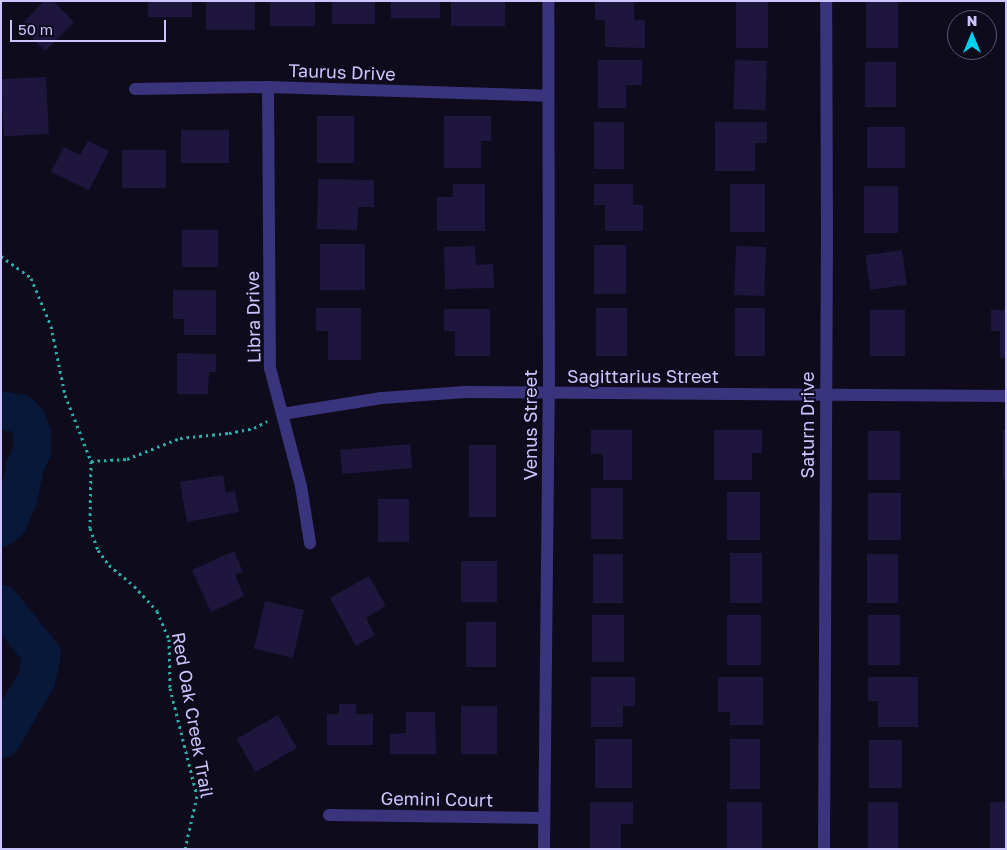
<!DOCTYPE html>
<html>
<head>
<meta charset="utf-8">
<style>
  body { margin:0 }
  #map { position:relative; width:1007px; height:850px; overflow:hidden; background:#0e0b1c; font-family:"Golos Text",sans-serif }
  div>[style] { position:absolute }
  .river>* { height:38px; margin:-19px; padding:0 19px; transform-origin:19px; border-radius:19px; background:#071838 }
  .building>* { inset:0; background:#1f163d; transform-origin:0 0 }
  .path>* { height:3px; margin-top:-1.5px; transform-origin:0; background:repeating-linear-gradient(90deg,#2aaeaa 0 2.5px,transparent 0 6.5px) }
  .minor>* { height:12px; margin:-6px; padding:0 6px; transform-origin:6px; border-radius:6px; background:#39347c }
  span { translate:-50% -50%; white-space:nowrap; text-align:center; line-height:1.15; -webkit-text-stroke:4px #0e0b1c; paint-order:stroke }
  .street-label { font-size:18px; color:#cdc5ff }
  .frame { position:absolute; inset:0; border:2px solid #cdc5ff; pointer-events:none }
  .north { position:absolute; left:947px; top:10px; width:50px; height:50px; box-sizing:border-box; background:#0e0b1c; border:1px solid #5a5577; border-radius:50%; rotate:0deg; font-size:14px; font-weight:700; line-height:20px; text-align:center; color:#cdc5ff }
  .north::after { content:''; display:block; margin:auto; width:18px; height:22px; background:#00d1f0; clip-path:polygon(50% 0,100% 100%,50% 72%,0 100%) }
  .scale { position:absolute; left:10px; top:20px; width:156px; height:22px; box-sizing:border-box; border:2px solid #cdc5ff; border-top:0; padding-left:6px; font-size:15px; line-height:18px; white-space:nowrap; color:#cdc5ff; -webkit-text-stroke:4px #0e0b1c; paint-order:stroke }
</style>
</head>
<body>
<div id="map">
  <div class="river">
    <i style="left:1px;top:410px;width:20px;rotate:11deg"></i>
    <i style="left:21px;top:414px;width:11px;rotate:49deg"></i>
    <i style="left:28px;top:422px;width:13px;rotate:72deg"></i>
    <i style="left:32px;top:434px;width:17px;rotate:90deg"></i>
    <i style="left:32px;top:451px;width:17px;rotate:114deg"></i>
    <i style="left:25px;top:467px;width:33px;rotate:102deg"></i>
    <i style="left:18px;top:499px;width:24px;rotate:112deg"></i>
    <i style="left:9px;top:521px;width:11px;rotate:139deg"></i>
    <i style="left:1px;top:604px;width:65px;rotate:51.2deg"></i>
    <i style="left:42px;top:655px;width:26px;rotate:103deg"></i>
    <i style="left:36px;top:680px;width:69px;rotate:120.3deg"></i>
  </div>
  <div class="building">
    <i style="clip-path:polygon(44px 1px,53px 1px,74px 22px,45px 51px,20px 26px)"></i>
    <i style="left:148px;top:1px;width:44px;height:16px"></i>
    <i style="left:206px;top:1px;width:49px;height:29px"></i>
    <i style="left:270px;top:1px;width:45px;height:25px"></i>
    <i style="left:332px;top:1px;width:43px;height:23px"></i>
    <i style="left:391px;top:1px;width:49px;height:17px"></i>
    <i style="left:451px;top:1px;width:54px;height:25px"></i>
    <i style="clip-path:polygon(595px 1px,634px 1px,634px 20px,645px 20px,645px 48px,605px 47px,605px 20px,595px 20px)"></i>
    <i style="left:736px;top:1px;width:32px;height:47px"></i>
    <i style="left:866px;top:1px;width:32px;height:47px"></i>
    <i style="clip-path:polygon(598px 60px,642px 60px,642px 85px,626px 85px,626px 108px,598px 108px)"></i>
    <i style="left:735px;top:60px;width:32px;height:49px;rotate:2deg"></i>
    <i style="left:865px;top:62px;width:31px;height:45px"></i>
    <i style="left:46px;top:77px;width:57px;height:45px;rotate:87deg"></i>
    <i style="left:317px;top:116px;width:37px;height:47px"></i>
    <i style="clip-path:polygon(444px 116px,491px 116px,491px 141px,481px 141px,481px 168px,444px 168px)"></i>
    <i style="left:594px;top:122px;width:30px;height:47px"></i>
    <i style="clip-path:polygon(715px 122px,767px 122px,767px 143px,755px 143px,755px 171px,715px 171px)"></i>
    <i style="left:867px;top:127px;width:38px;height:41px"></i>
    <i style="left:181px;top:130px;width:48px;height:33px"></i>
    <i style="clip-path:polygon(88px 141px,109px 151px,89px 190px,51px 172px,64px 147px,80px 155px)"></i>
    <i style="left:122px;top:150px;width:44px;height:38px"></i>
    <i style="clip-path:polygon(318px 179px,374px 180px,374px 207px,358px 207px,357px 230px,317px 229px)"></i>
    <i style="clip-path:polygon(453px 184px,485px 184px,485px 231px,437px 231px,437px 197px,453px 197px)"></i>
    <i style="clip-path:polygon(594px 184px,633px 184px,633px 205px,643px 205px,643px 231px,605px 231px,605px 205px,594px 205px)"></i>
    <i style="left:730px;top:184px;width:35px;height:48px"></i>
    <i style="left:864px;top:186px;width:34px;height:47px"></i>
    <i style="left:182px;top:230px;width:36px;height:37px"></i>
    <i style="left:320px;top:244px;width:45px;height:46px"></i>
    <i style="left:594px;top:245px;width:32px;height:49px"></i>
    <i style="clip-path:polygon(475px 246px,476px 265px,493px 264px,494px 288px,445px 289px,444px 247px)"></i>
    <i style="left:736px;top:246px;width:30px;height:49px;rotate:2deg"></i>
    <i style="left:902px;top:250px;width:35px;height:37px;rotate:82deg"></i>
    <i style="clip-path:polygon(173px 290px,216px 290px,216px 335px,184px 335px,184px 319px,173px 319px)"></i>
    <i style="clip-path:polygon(316px 308px,361px 308px,361px 360px,328px 360px,328px 331px,316px 331px)"></i>
    <i style="left:596px;top:308px;width:31px;height:48px"></i>
    <i style="left:735px;top:308px;width:30px;height:48px"></i>
    <i style="clip-path:polygon(444px 309px,490px 309px,490px 356px,455px 356px,455px 331px,444px 331px)"></i>
    <i style="left:870px;top:310px;width:35px;height:46px"></i>
    <i style="clip-path:polygon(991px 310px,1006px 310px,1006px 358px,1000px 358px,1000px 331px,991px 331px)"></i>
    <i style="clip-path:polygon(177px 353px,216px 354px,216px 372px,209px 372px,208px 394px,177px 394px)"></i>
    <i style="clip-path:polygon(591px 430px,632px 430px,632px 480px,603px 480px,603px 454px,591px 454px)"></i>
    <i style="clip-path:polygon(714px 430px,762px 430px,762px 453px,752px 453px,752px 480px,714px 480px)"></i>
    <i style="left:1003px;top:430px;width:3px;height:49px"></i>
    <i style="left:868px;top:431px;width:32px;height:49px"></i>
    <i style="left:410px;top:444px;width:24px;height:70px;rotate:85deg"></i>
    <i style="left:469px;top:445px;width:27px;height:72px"></i>
    <i style="clip-path:polygon(223px 475px,226px 493px,235px 491px,239px 512px,187px 522px,180px 482px)"></i>
    <i style="left:591px;top:488px;width:32px;height:51px"></i>
    <i style="left:727px;top:492px;width:33px;height:48px"></i>
    <i style="left:868px;top:493px;width:33px;height:47px"></i>
    <i style="left:378px;top:499px;width:31px;height:43px"></i>
    <i style="clip-path:polygon(234px 551px,243px 572px,235px 575px,244px 596px,211px 612px,192px 570px)"></i>
    <i style="left:730px;top:553px;width:32px;height:50px"></i>
    <i style="left:593px;top:554px;width:30px;height:49px"></i>
    <i style="left:867px;top:554px;width:31px;height:49px"></i>
    <i style="left:461px;top:561px;width:36px;height:41px"></i>
    <i style="clip-path:polygon(369px 576px,386px 606px,366px 618px,375px 635px,356px 646px,330px 598px)"></i>
    <i style="left:265px;top:601px;width:40px;height:49px;rotate:13deg"></i>
    <i style="left:592px;top:615px;width:32px;height:47px"></i>
    <i style="left:727px;top:615px;width:34px;height:50px"></i>
    <i style="left:868px;top:615px;width:32px;height:50px"></i>
    <i style="left:466px;top:622px;width:30px;height:45px"></i>
    <i style="clip-path:polygon(591px 677px,635px 677px,635px 706px,623px 706px,623px 727px,591px 727px)"></i>
    <i style="clip-path:polygon(718px 677px,763px 677px,763px 725px,730px 725px,730px 712px,718px 712px)"></i>
    <i style="clip-path:polygon(868px 677px,918px 677px,918px 727px,878px 727px,878px 701px,868px 701px)"></i>
    <i style="clip-path:polygon(339px 704px,356px 704px,356px 714px,373px 714px,373px 745px,327px 745px,327px 714px,339px 714px)"></i>
    <i style="left:461px;top:706px;width:36px;height:48px"></i>
    <i style="clip-path:polygon(406px 712px,435px 712px,436px 754px,390px 754px,390px 734px,406px 733px)"></i>
    <i style="left:278px;top:715px;width:38px;height:48px;rotate:60deg"></i>
    <i style="left:595px;top:739px;width:37px;height:49px"></i>
    <i style="left:730px;top:739px;width:30px;height:50px"></i>
    <i style="left:869px;top:740px;width:33px;height:48px"></i>
    <i style="clip-path:polygon(590px 802px,633px 802px,633px 824px,621px 824px,621px 849px,590px 849px)"></i>
    <i style="left:727px;top:802px;width:35px;height:47px"></i>
    <i style="left:868px;top:802px;width:30px;height:47px"></i>
    <i style="left:990px;top:802px;width:16px;height:47px"></i>
  </div>
  <div class="path">
    <i style="left:1px;top:256px;width:37px;rotate:36deg"></i>
    <i style="left:31px;top:278px;width:52px;rotate:67.4deg"></i>
    <i style="left:51px;top:326px;width:70px;rotate:78.5deg"></i>
    <i style="left:65px;top:395px;width:71px;rotate:68.5deg"></i>
    <i style="left:91px;top:461px;width:67px;rotate:90.9deg"></i>
    <i style="left:90px;top:528px;width:23px;rotate:70deg"></i>
    <i style="left:98px;top:550px;width:19px;rotate:54deg"></i>
    <i style="left:109px;top:565px;width:33px;rotate:40deg"></i>
    <i style="left:134px;top:586px;width:34px;rotate:47deg"></i>
    <i style="left:157px;top:611px;width:30px;rotate:67deg"></i>
    <i style="left:169px;top:639px;width:49px;rotate:88.8deg"></i>
    <i style="left:170px;top:688px;width:111px;rotate:76deg"></i>
    <i style="left:197px;top:796px;width:54px;rotate:102.8deg"></i>
    <i style="left:91px;top:461px;width:36px;rotate:-3deg"></i>
    <i style="left:127px;top:459px;width:57px;rotate:-21.6deg"></i>
    <i style="left:180px;top:438px;width:49px;rotate:-5.8deg"></i>
    <i style="left:229px;top:433px;width:25px;rotate:-11deg"></i>
    <i style="left:254px;top:428px;width:15px;rotate:-28deg"></i>
  </div>
  <div class="minor">
    <i style="left:268px;top:87px;width:281px;rotate:89.6deg"></i>
    <i style="left:270px;top:368px;width:122px;rotate:75.3deg"></i>
    <i style="left:301px;top:486px;width:58px;rotate:81deg"></i>
    <i style="left:135px;top:89px;width:133px;rotate:-0.9deg"></i>
    <i style="left:268px;top:87px;width:280px;rotate:1.8deg"></i>
    <i style="left:282px;top:414px;width:101px;rotate:-9.1deg"></i>
    <i style="left:382px;top:398px;width:83px;rotate:-4.1deg"></i>
    <i style="left:465px;top:392px;width:541px;rotate:0.42deg"></i>
    <i style="left:329px;top:815px;width:215px;rotate:0.8deg"></i>
    <i style="left:544px;top:849px;width:456px;rotate:-89.4deg"></i>
    <i style="left:549px;top:393px;width:392px;rotate:-90.1deg"></i>
    <i style="left:824px;top:849px;width:611px;rotate:-89.72deg"></i>
    <i style="left:827px;top:238px;width:237px;rotate:-90.2deg"></i>
  </div>
  <div class="street-label">
    <span style="left:342px;top:72px;rotate:2deg">Taurus Drive</span>
    <span style="left:253px;top:317px;rotate:-91deg">Libra Drive</span>
    <span style="left:643px;top:376px">Sagittarius Street</span>
    <span style="left:530px;top:425px;rotate:-90deg">Venus Street</span>
    <span style="left:807px;top:425px;rotate:-90deg">Saturn Drive</span>
    <span style="left:193px;top:715px;rotate:80deg">Red Oak Creek Trail</span>
    <span style="left:437px;top:799px;rotate:1deg">Gemini Court</span>
  </div>
  <div class="frame"></div>
  <div class="north">N</div>
  <div class="scale">50 m</div>
</div>
</body>
</html>
